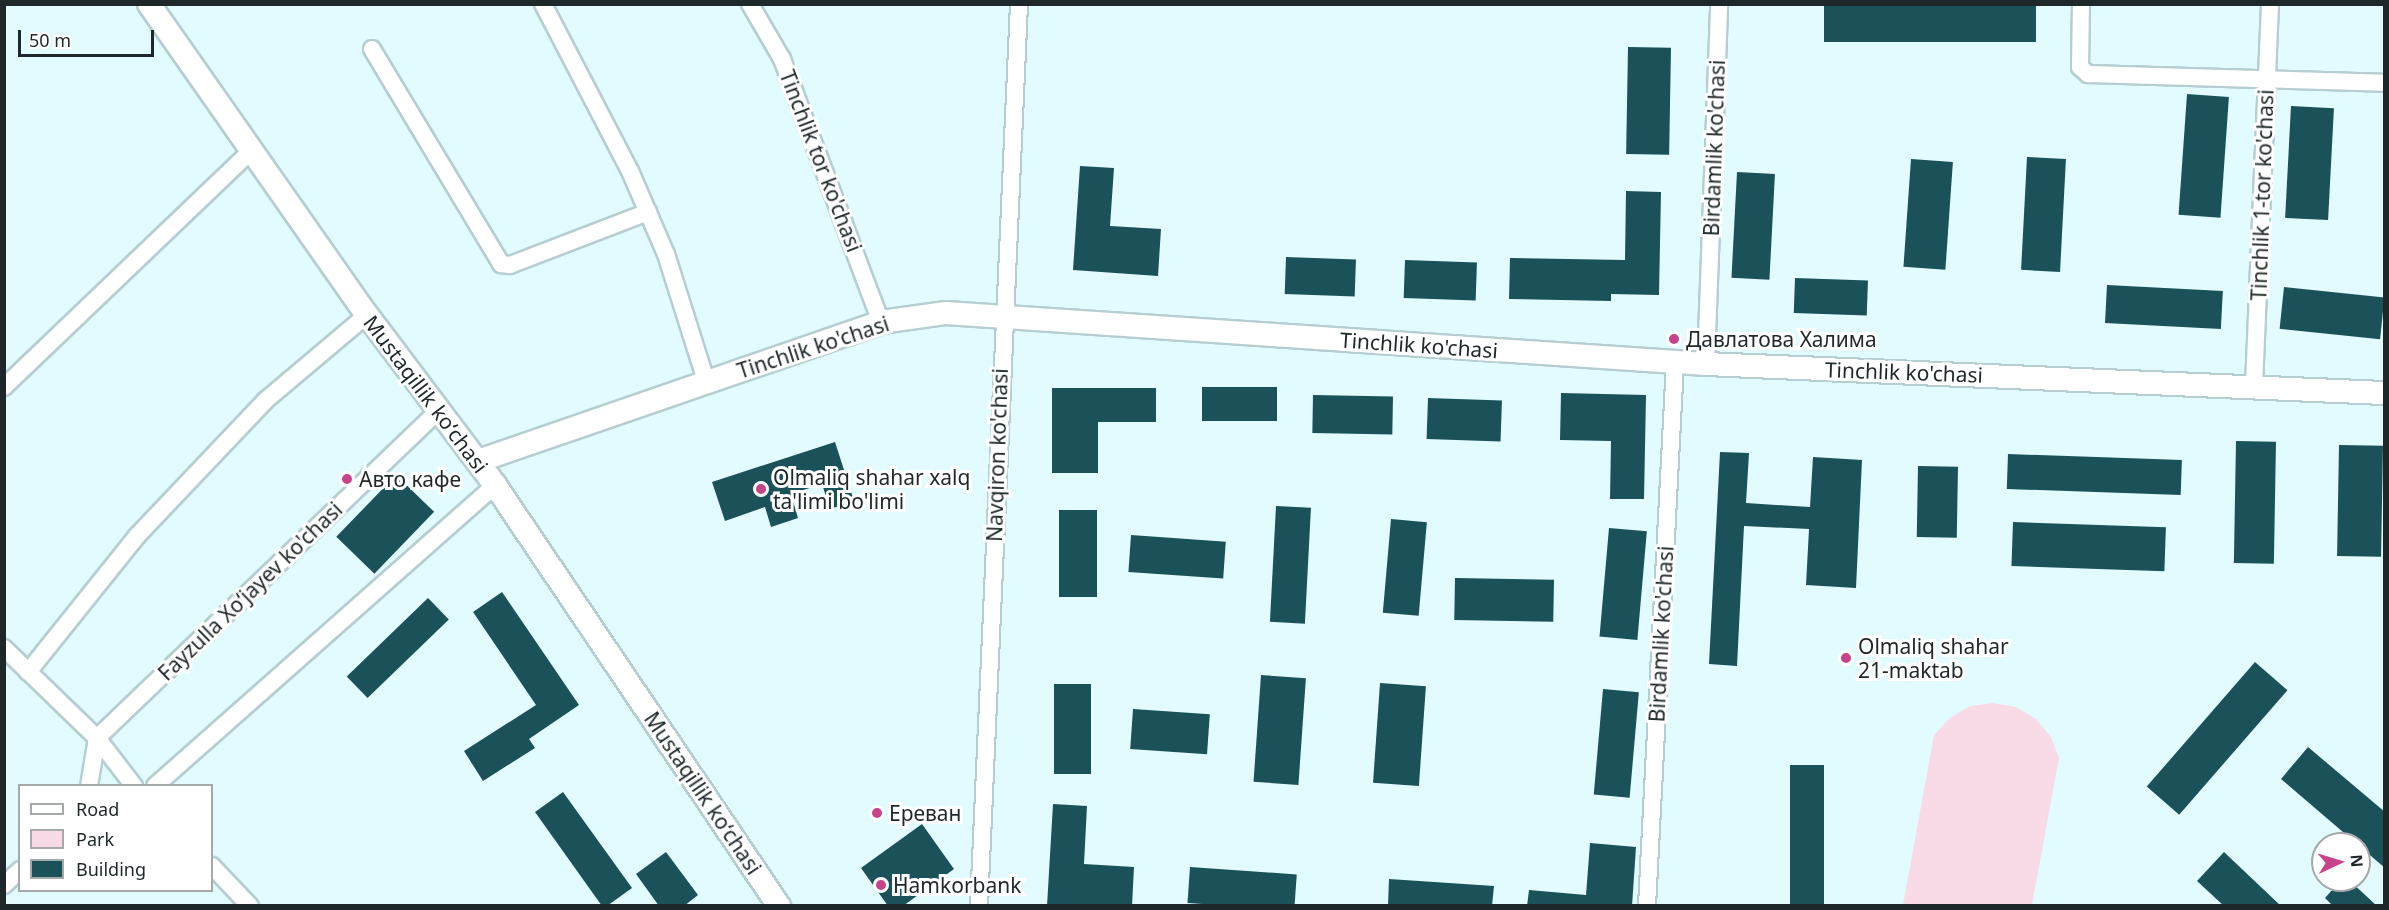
<!DOCTYPE html>
<html>
<head>
<meta charset="utf-8">
<style>
  body { margin:0 }
  #map { position:relative; width:2389px; height:910px; overflow:hidden; background:#e2fbff; font-family:"Noto Sans",sans-serif }
  div>[style] { position:absolute }
  .green>* { inset:0; background:#f9dbe7 }
  .building>* { inset:0; background:#1b5159; transform-origin:0 0 }
  .roads { filter:drop-shadow(2px 0 #b6ced2) drop-shadow(-2px 0 #b6ced2) drop-shadow(0 2px #b6ced2) drop-shadow(0 -2px #b6ced2) }
  .street>* { height:16px; margin:-8px; padding:0 8px; transform-origin:8px; border-radius:8px; background:#fff }
  .secondary>* { height:22px; margin:-11px; padding:0 11px; transform-origin:11px; border-radius:11px; background:#fff }
  .dots>* { width:16px; height:16px; translate:-50% -50%; box-sizing:border-box; border:3px solid #fff; border-radius:50% }
  span { translate:-50% -50%; white-space:nowrap; text-align:center; line-height:1.15; -webkit-text-stroke:6px #fff; paint-order:stroke }
  .street-label { font-size:21px; color:#1e2729 }
  .poi-label { font-size:21px; color:#1e2729 }
  .left { translate:0 -50%; text-align:left }
  .frame { position:absolute; inset:0; border:6px solid #1e2729; pointer-events:none }
  .legend { position:absolute; left:18px; top:784px; width:195px; height:108px; box-sizing:border-box; background:#fff; border:2px solid #a5a9a9; margin:0; padding:8px 10px; list-style:none; font-size:18px; color:#1e2729 }
  .legend li { display:flex; align-items:center; gap:12px; height:30px }
  .legend b { width:30px; border:2px solid #a5a9a9 }
  .north { position:absolute; left:2311px; top:832px; width:60px; height:60px; box-sizing:border-box; background:#fff; border:2px solid #a5a9a9; border-radius:50%; rotate:86deg; font-size:16px; font-weight:700; line-height:24px; text-align:center; color:#1e2729 }
  .north::after { content:''; display:block; margin:auto; width:21px; height:27px; background:#c7448a; clip-path:polygon(50% 0,100% 100%,50% 72%,0 100%) }
  .scale { position:absolute; left:18px; top:30px; width:136px; height:27px; box-sizing:border-box; border:3px solid #1e2729; border-top:0; padding-left:8px; font-size:18px; line-height:21px; white-space:nowrap; color:#1e2729; -webkit-text-stroke:4px #fff; paint-order:stroke }
</style>
</head>
<body>
<div id="map">
  <div class="green">
    <i style="clip-path:polygon(1993px 703px,2016px 707px,2036px 719px,2051px 737px,2059px 758px,2032px 905px,1903px 905px,1934px 735px,1950px 718px,1970px 706px)"></i>
  </div>
  <div class="building">
    <i style="left:1824px;top:4px;width:212px;height:38px"></i>
    <i style="left:1628px;top:47px;width:43px;height:107px;rotate:1deg"></i>
    <i style="left:2187px;top:94px;width:42px;height:121px;rotate:4deg"></i>
    <i style="left:2291px;top:106px;width:43px;height:112px;rotate:3deg"></i>
    <i style="left:2027px;top:157px;width:39px;height:113px;rotate:3deg"></i>
    <i style="left:1911px;top:159px;width:42px;height:108px;rotate:4deg"></i>
    <i style="clip-path:polygon(1080px 166px,1114px 168px,1110px 226px,1161px 229px,1158px 276px,1073px 270px)"></i>
    <i style="left:1737px;top:172px;width:38px;height:106px;rotate:3deg"></i>
    <i style="clip-path:polygon(1626px 191px,1661px 192px,1659px 295px,1611px 294px,1611px 301px,1509px 299px,1510px 258px,1625px 260px)"></i>
    <i style="left:1286px;top:257px;width:70px;height:37px;rotate:2deg"></i>
    <i style="left:1405px;top:260px;width:72px;height:38px;rotate:2deg"></i>
    <i style="left:1795px;top:278px;width:73px;height:35px;rotate:2deg"></i>
    <i style="left:2107px;top:285px;width:116px;height:38px;rotate:3deg"></i>
    <i style="left:2284px;top:287px;width:101px;height:42px;rotate:6deg"></i>
    <i style="left:1202px;top:387px;width:75px;height:34px"></i>
    <i style="clip-path:polygon(1052px 388px,1156px 388px,1156px 422px,1098px 422px,1098px 473px,1052px 473px)"></i>
    <i style="clip-path:polygon(1561px 393px,1646px 395px,1644px 499px,1610px 499px,1611px 441px,1560px 440px)"></i>
    <i style="left:1313px;top:395px;width:80px;height:38px;rotate:1deg"></i>
    <i style="left:1428px;top:398px;width:74px;height:41px;rotate:2deg"></i>
    <i style="left:2236px;top:441px;width:40px;height:122px;rotate:1deg"></i>
    <i style="clip-path:polygon(835px 442px,854px 501px,830px 509px,822px 484px,791px 494px,798px 518px,771px 527px,765px 507px,725px 521px,712px 482px)"></i>
    <i style="left:2339px;top:445px;width:44px;height:111px;rotate:1deg"></i>
    <i style="clip-path:polygon(1720px 452px,1749px 453px,1746px 503px,1810px 507px,1813px 457px,1862px 460px,1856px 588px,1806px 585px,1809px 529px,1744px 526px,1737px 666px,1709px 664px)"></i>
    <i style="left:2008px;top:454px;width:174px;height:35px;rotate:2deg"></i>
    <i style="left:1918px;top:466px;width:40px;height:71px;rotate:1deg"></i>
    <i style="left:396px;top:475px;width:53px;height:86px;rotate:44deg"></i>
    <i style="left:1276px;top:506px;width:35px;height:116px;rotate:3deg"></i>
    <i style="left:1059px;top:510px;width:38px;height:87px"></i>
    <i style="left:1391px;top:519px;width:36px;height:94px;rotate:5deg"></i>
    <i style="left:2013px;top:522px;width:153px;height:44px;rotate:2deg"></i>
    <i style="left:1609px;top:528px;width:38px;height:109px;rotate:5deg"></i>
    <i style="left:1131px;top:535px;width:95px;height:37px;rotate:4deg"></i>
    <i style="left:1455px;top:578px;width:99px;height:42px;rotate:1deg"></i>
    <i style="clip-path:polygon(502px 592px,579px 705px,529px 739px,535px 748px,483px 781px,464px 751px,536px 705px,473px 612px)"></i>
    <i style="left:428px;top:598px;width:30px;height:113px;rotate:46deg"></i>
    <i style="left:2255px;top:662px;width:43px;height:165px;rotate:41deg"></i>
    <i style="left:1261px;top:675px;width:45px;height:107px;rotate:4deg"></i>
    <i style="left:1380px;top:683px;width:46px;height:100px;rotate:4deg"></i>
    <i style="left:1054px;top:684px;width:37px;height:90px"></i>
    <i style="left:1603px;top:689px;width:36px;height:106px;rotate:5deg"></i>
    <i style="left:1133px;top:709px;width:77px;height:40px;rotate:4deg"></i>
    <i style="clip-path:polygon(2308px 747px,2385px 812px,2385px 868px,2281px 779px)"></i>
    <i style="left:1790px;top:765px;width:34px;height:141px"></i>
    <i style="clip-path:polygon(563px 792px,632px 888px,607px 906px,602px 906px,535px 812px)"></i>
    <i style="clip-path:polygon(1053px 804px,1087px 806px,1084px 864px,1134px 867px,1132px 906px,1047px 906px)"></i>
    <i style="clip-path:polygon(922px 824px,954px 869px,903px 906px,888px 906px,861px 868px)"></i>
    <i style="clip-path:polygon(1590px 843px,1636px 847px,1632px 906px,1527px 906px,1529px 890px,1586px 895px)"></i>
    <i style="clip-path:polygon(666px 852px,698px 895px,684px 906px,659px 906px,636px 874px)"></i>
    <i style="clip-path:polygon(2224px 852px,2281px 906px,2224px 906px,2197px 881px)"></i>
    <i style="left:1190px;top:867px;width:107px;height:36px;rotate:4deg"></i>
    <i style="clip-path:polygon(1389px 879px,1494px 886px,1492px 906px,1388px 906px)"></i>
    <i style="clip-path:polygon(2341px 880px,2349px 880px,2377px 906px,2333px 906px,2325px 898px)"></i>
  </div>
  <div class="roads">
    <div class="street">
      <i style="left:543px;top:4px;width:188px;rotate:62.5deg"></i>
      <i style="left:630px;top:171px;width:90px;rotate:66.6deg"></i>
      <i style="left:666px;top:254px;width:133px;rotate:72.5deg"></i>
      <i style="left:750px;top:4px;width:64px;rotate:59.8deg"></i>
      <i style="left:782px;top:59px;width:281px;rotate:69.4deg"></i>
      <i style="left:2081px;top:4px;width:63px;rotate:90.9deg"></i>
      <i style="left:2080px;top:67px;width:11px;rotate:41deg"></i>
      <i style="left:2088px;top:74px;width:296px;rotate:1.7deg"></i>
      <i style="left:372px;top:49px;width:251px;rotate:59deg"></i>
      <i style="left:501px;top:264px;width:9px;rotate:6deg"></i>
      <i style="left:510px;top:265px;width:148px;rotate:-21deg"></i>
      <i style="left:1706px;top:364px;width:360px;rotate:-87.9deg"></i>
      <i style="left:2254px;top:386px;width:382px;rotate:-87.6deg"></i>
      <i style="left:4px;top:387px;width:344px;rotate:-43.7deg"></i>
      <i style="left:4px;top:648px;width:129px;rotate:44.1deg"></i>
      <i style="left:97px;top:738px;width:61px;rotate:52.4deg"></i>
      <i style="left:28px;top:672px;width:174px;rotate:-51.3deg"></i>
      <i style="left:137px;top:536px;width:187px;rotate:-46.5deg"></i>
      <i style="left:266px;top:400px;width:132px;rotate:-40.1deg"></i>
      <i style="left:89px;top:786px;width:49px;rotate:-80.5deg"></i>
      <i style="left:97px;top:738px;width:474px;rotate:-43.8deg"></i>
      <i style="left:155px;top:786px;width:454px;rotate:-41.5deg"></i>
      <i style="left:212px;top:866px;width:55px;rotate:46.5deg"></i>
      <i style="left:4px;top:885px;width:22px;rotate:-43deg"></i>
      <i style="left:979px;top:906px;width:903px;rotate:-87.46deg"></i>
      <i style="left:1647px;top:906px;width:545px;rotate:-87.05deg"></i>
    </div>
    <div class="secondary">
      <i style="left:149px;top:4px;width:380px;rotate:55deg"></i>
      <i style="left:367px;top:315px;width:213px;rotate:53deg"></i>
      <i style="left:495px;top:485px;width:508px;rotate:56deg"></i>
      <i style="left:478px;top:461px;width:426px;rotate:-19deg"></i>
      <i style="left:881px;top:322px;width:66px;rotate:-7.9deg"></i>
      <i style="left:946px;top:313px;width:762px;rotate:3.84deg"></i>
      <i style="left:1706px;top:364px;width:679px;rotate:2.45deg"></i>
    </div>
  </div>
  <div class="dots">
    <i style="left:1674px;top:339px;background:#c7448a"></i>
    <i style="left:347px;top:479px;background:#c7448a"></i>
    <i style="left:761px;top:489px;background:#c7448a"></i>
    <i style="left:1846px;top:658px;background:#c7448a"></i>
    <i style="left:877px;top:813px;background:#c7448a"></i>
    <i style="left:881px;top:885px;background:#c7448a"></i>
  </div>
  <div class="street-label">
    <span style="left:1714px;top:148px;rotate:-88deg">Birdamlik ko'chasi</span>
    <span style="left:821px;top:161px;rotate:69deg">Tinchlik tor ko'chasi</span>
    <span style="left:2262px;top:195px;rotate:-88deg">Tinchlik 1-tor ko'chasi</span>
    <span style="left:1419px;top:345px;rotate:4deg">Tinchlik ko'chasi</span>
    <span style="left:813px;top:347px;rotate:-18deg">Tinchlik ko'chasi</span>
    <span style="left:1904px;top:372px;rotate:2deg">Tinchlik ko'chasi</span>
    <span style="left:426px;top:394px;rotate:53deg">Mustaqillik koʻchasi</span>
    <span style="left:997px;top:455px;rotate:-88deg">Navqiron ko'chasi</span>
    <span style="left:250px;top:591px;rotate:-44deg">Fayzulla Xo‘jayev ko'chasi</span>
    <span style="left:1661px;top:634px;rotate:-87deg">Birdamlik ko'chasi</span>
    <span style="left:703px;top:793px;rotate:56deg">Mustaqillik koʻchasi</span>
  </div>
  <div class="poi-label">
    <span class="left" style="left:1686px;top:339px">Давлатова Халима</span>
    <span class="left" style="left:773px;top:489px">Olmaliq shahar xalq<br>ta'limi bo'limi</span>
    <span class="left" style="left:359px;top:479px">Авто кафе</span>
    <span class="left" style="left:1858px;top:658px">Olmaliq shahar<br>21-maktab</span>
    <span class="left" style="left:889px;top:813px">Ереван</span>
    <span class="left" style="left:893px;top:885px">Hamkorbank</span>
  </div>
  <div class="frame"></div>
  <ul class="legend">
  <li><b style="height:8px;background:#fff"></b>Road</li>
  <li><b style="height:16px;background:#f9dbe7"></b>Park</li>
  <li><b style="height:16px;background:#1b5159"></b>Building</li>
  </ul>
  <div class="north">N</div>
  <div class="scale">50 m</div>
</div>
</body>
</html>
